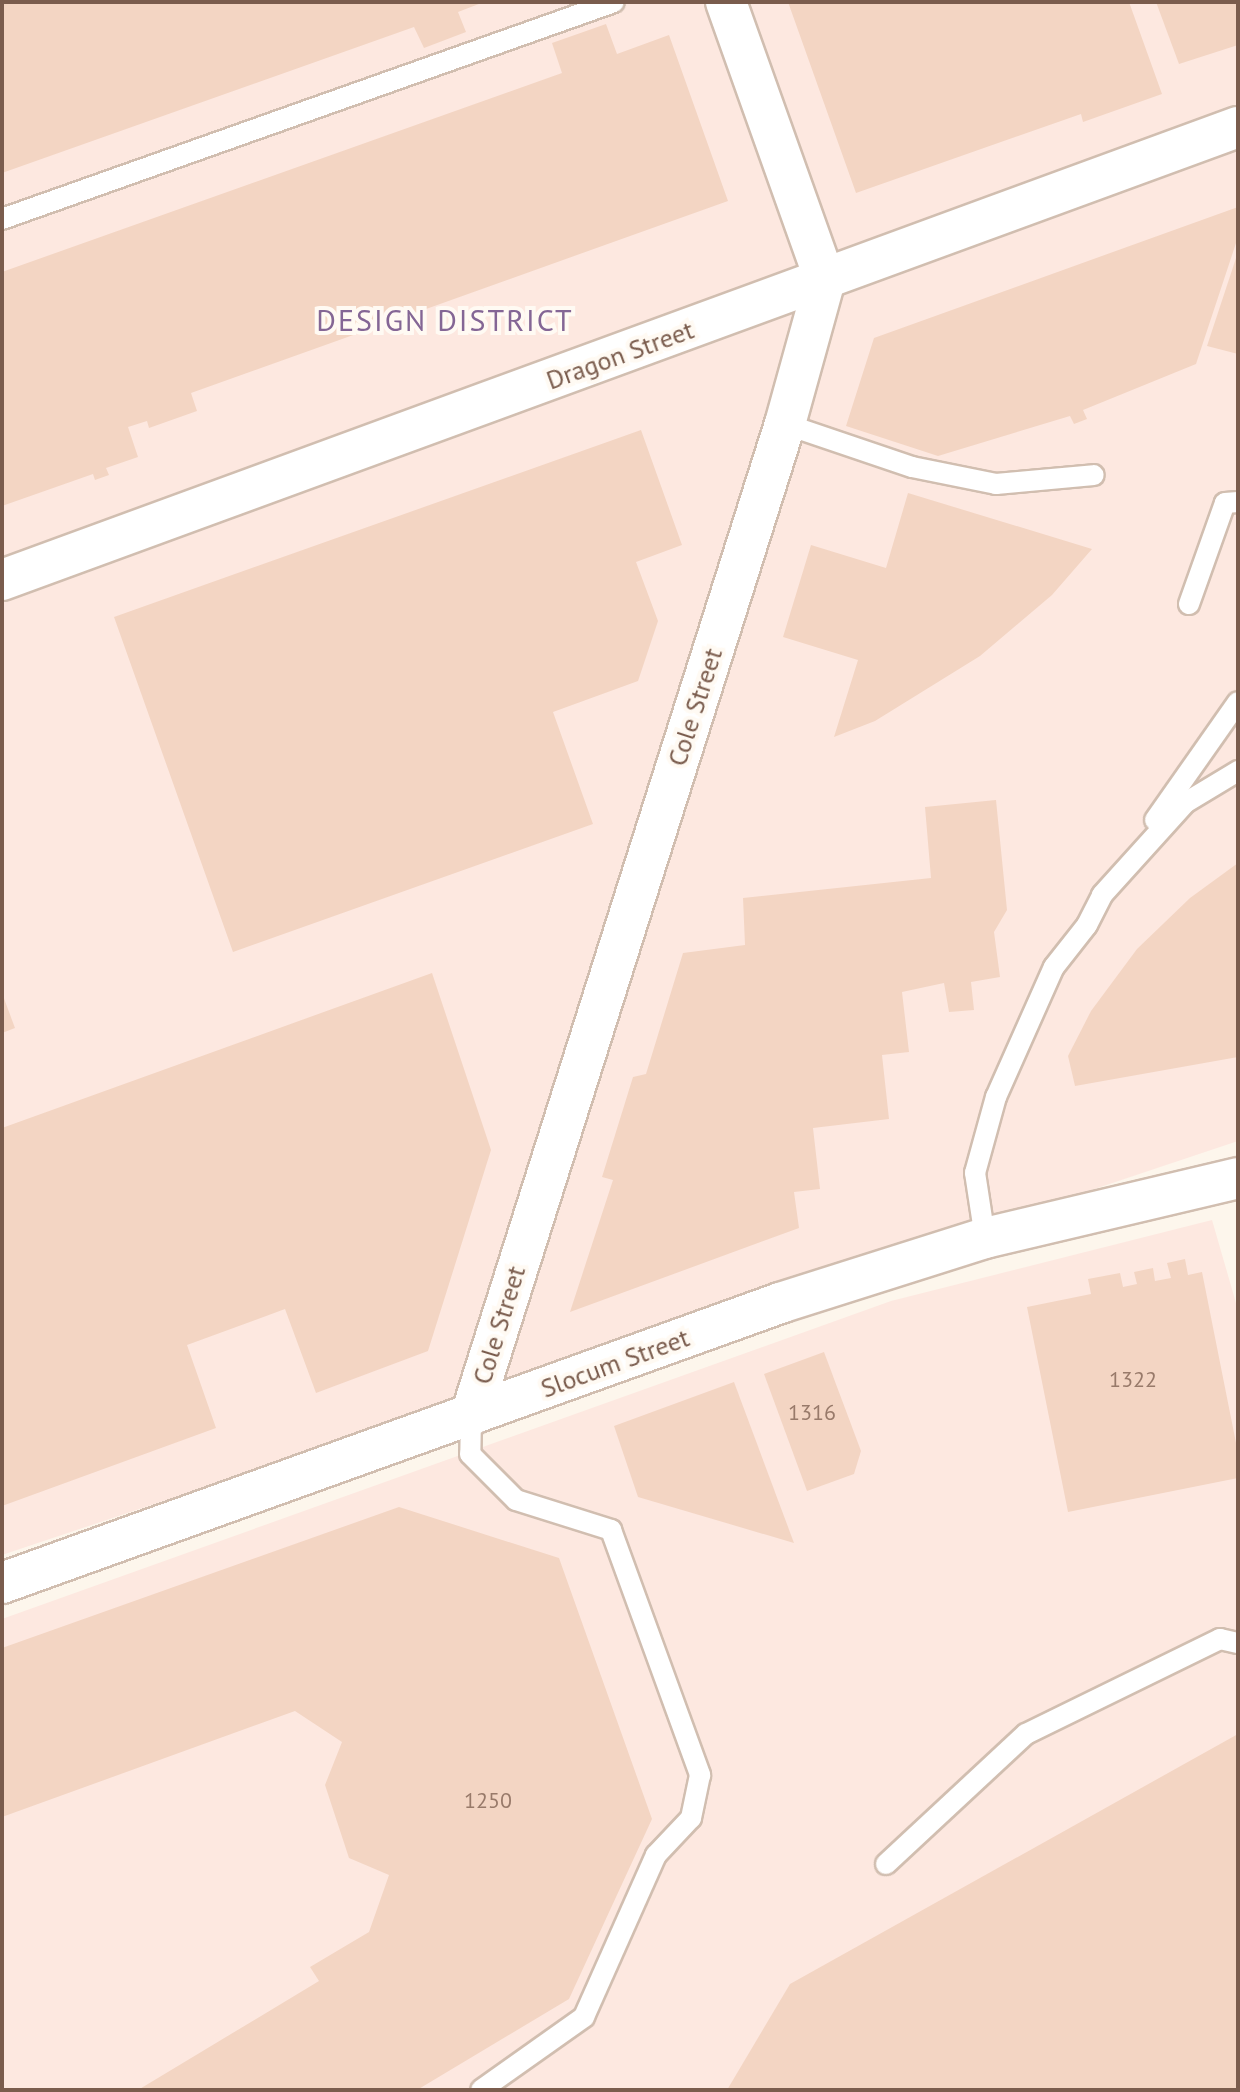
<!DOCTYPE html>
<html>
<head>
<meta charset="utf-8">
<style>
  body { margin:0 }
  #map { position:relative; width:1240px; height:2092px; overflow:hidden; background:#fdf6ec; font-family:"PT Sans",sans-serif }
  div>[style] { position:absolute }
  .commercial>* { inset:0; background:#fde8e0 }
  .building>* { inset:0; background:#f3d5c3 }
  .roads { filter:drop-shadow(2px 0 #d1beb0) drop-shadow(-2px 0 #d1beb0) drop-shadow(0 2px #d1beb0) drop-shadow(0 -2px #d1beb0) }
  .service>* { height:20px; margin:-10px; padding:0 10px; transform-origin:10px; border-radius:10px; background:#fff }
  .minor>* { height:40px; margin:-20px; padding:0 20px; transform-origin:20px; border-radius:20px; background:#fff }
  span { translate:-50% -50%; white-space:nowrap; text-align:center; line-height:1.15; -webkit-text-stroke:8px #fffaf3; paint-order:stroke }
  .number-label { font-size:22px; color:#987a6a }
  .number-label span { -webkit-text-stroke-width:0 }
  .street-label { font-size:26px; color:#7a5c4d }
  .quarter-label { font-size:30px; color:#846695; letter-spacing:2px }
  .frame { position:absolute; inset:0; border:4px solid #7a5c4d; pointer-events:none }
</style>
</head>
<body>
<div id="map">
  <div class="commercial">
    <i style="clip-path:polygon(2px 2px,1238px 2px,1238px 1141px,2px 1555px)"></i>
    <i style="clip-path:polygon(1212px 1220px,1238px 1310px,1238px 2090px,2px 2090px,2px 1619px,891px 1301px)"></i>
  </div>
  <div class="building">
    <i style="clip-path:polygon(2px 2px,484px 2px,458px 12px,466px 32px,424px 48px,414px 27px,2px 173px)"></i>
    <i style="clip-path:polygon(788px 2px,1129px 2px,1162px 94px,1083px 122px,1081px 114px,856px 193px)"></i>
    <i style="clip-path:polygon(1156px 2px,1238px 2px,1238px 45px,1179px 64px)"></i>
    <i style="clip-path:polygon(606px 24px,617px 54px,669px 35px,728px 201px,191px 393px,197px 411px,149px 428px,147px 421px,128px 427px,138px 457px,106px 468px,109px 475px,95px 480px,93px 474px,2px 506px,2px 272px,562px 73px,552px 43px)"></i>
    <i style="clip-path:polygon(1238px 207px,1238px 237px,1196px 364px,1083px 410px,1087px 419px,1074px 424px,1070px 416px,938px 456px,846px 426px,874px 338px)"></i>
    <i style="clip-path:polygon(1237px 255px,1238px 255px,1238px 354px,1207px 346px)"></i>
    <i style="clip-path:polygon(641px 430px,682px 545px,636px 562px,658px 621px,638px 681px,553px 712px,593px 824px,233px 952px,114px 617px)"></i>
    <i style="clip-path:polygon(908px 493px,1092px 549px,1052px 595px,980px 656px,875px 721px,834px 737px,858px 660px,783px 637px,811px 545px,886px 568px)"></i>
    <i style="clip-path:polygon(996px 800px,1007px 910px,994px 932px,1000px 977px,971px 982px,974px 1010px,949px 1012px,944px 983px,902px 992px,909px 1052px,882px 1055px,889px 1119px,813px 1128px,820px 1189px,794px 1192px,799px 1228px,570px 1312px,613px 1180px,602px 1177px,633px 1077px,646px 1074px,683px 953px,745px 945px,743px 898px,931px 878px,925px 807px)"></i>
    <i style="clip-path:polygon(1238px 863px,1238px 1057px,1075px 1086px,1068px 1056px,1091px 1011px,1137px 949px,1190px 898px)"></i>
    <i style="clip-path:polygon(432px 973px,491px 1150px,428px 1351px,316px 1393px,285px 1309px,187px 1345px,216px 1428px,2px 1506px,2px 1128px)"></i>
    <i style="clip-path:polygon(2px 993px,15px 1028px,2px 1033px)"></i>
    <i style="clip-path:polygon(1185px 1259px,1188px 1275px,1202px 1272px,1238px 1453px,1238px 1478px,1068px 1512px,1027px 1307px,1091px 1294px,1088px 1279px,1120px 1273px,1123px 1287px,1137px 1284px,1134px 1272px,1153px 1268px,1155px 1281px,1171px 1278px,1167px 1263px)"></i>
    <i style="clip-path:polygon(824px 1352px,861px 1451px,854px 1474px,807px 1491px,764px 1374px)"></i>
    <i style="clip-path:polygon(734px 1382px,794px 1543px,638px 1497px,614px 1426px)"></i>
    <i style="clip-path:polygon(399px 1507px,559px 1558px,652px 1819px,569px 1999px,417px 2090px,138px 2090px,319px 1981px,310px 1967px,369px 1932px,389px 1875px,349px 1858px,325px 1785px,342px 1742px,295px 1711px,2px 1817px,2px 1648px)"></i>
    <i style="clip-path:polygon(1238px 1734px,1238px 2090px,727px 2090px,790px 1984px)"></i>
  </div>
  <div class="roads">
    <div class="service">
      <i style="left:2px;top:219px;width:649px;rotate:-19.52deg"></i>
      <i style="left:785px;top:424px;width:134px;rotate:18.7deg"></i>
      <i style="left:912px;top:467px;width:86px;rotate:11.4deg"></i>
      <i style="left:996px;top:484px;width:98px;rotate:-5.2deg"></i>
      <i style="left:1189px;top:604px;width:107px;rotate:-70.4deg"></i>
      <i style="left:1225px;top:503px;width:13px;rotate:-4deg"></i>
      <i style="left:1155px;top:820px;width:144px;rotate:-54.9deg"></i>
      <i style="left:985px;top:1238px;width:66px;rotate:-98.7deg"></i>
      <i style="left:975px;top:1173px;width:79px;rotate:-74.6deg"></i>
      <i style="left:996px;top:1097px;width:142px;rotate:-66deg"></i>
      <i style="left:1054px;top:967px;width:53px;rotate:-51.8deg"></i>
      <i style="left:1087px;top:925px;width:34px;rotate:-63deg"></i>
      <i style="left:1102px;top:895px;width:124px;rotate:-47.9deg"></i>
      <i style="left:1185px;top:803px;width:62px;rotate:-31.1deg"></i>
      <i style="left:471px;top:1415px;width:39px;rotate:91deg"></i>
      <i style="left:470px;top:1454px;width:65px;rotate:45deg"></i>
      <i style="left:516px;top:1500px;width:100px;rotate:17.5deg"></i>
      <i style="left:611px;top:1530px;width:261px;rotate:70deg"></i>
      <i style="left:700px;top:1775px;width:44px;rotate:101.8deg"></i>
      <i style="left:691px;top:1818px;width:51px;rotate:133.4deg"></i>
      <i style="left:656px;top:1855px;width:177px;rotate:114deg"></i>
      <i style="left:584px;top:2017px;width:126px;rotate:144.7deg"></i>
      <i style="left:886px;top:1864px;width:191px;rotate:-42.9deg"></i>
      <i style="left:1026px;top:1734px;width:216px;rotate:-26.1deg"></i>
      <i style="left:1220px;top:1639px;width:18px;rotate:13deg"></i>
    </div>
    <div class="minor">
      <i style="left:2px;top:580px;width:1316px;rotate:-20.13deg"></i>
      <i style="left:471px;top:1415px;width:1040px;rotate:-72.42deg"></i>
      <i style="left:785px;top:424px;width:149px;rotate:-74.5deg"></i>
      <i style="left:825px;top:280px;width:295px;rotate:-109.6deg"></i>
      <i style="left:2px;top:1583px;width:827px;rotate:-19.79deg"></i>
      <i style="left:780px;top:1303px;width:215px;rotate:-17.6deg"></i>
      <i style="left:985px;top:1238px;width:260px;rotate:-13.3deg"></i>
    </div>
  </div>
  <div class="number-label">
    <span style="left:1133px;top:1380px">1322</span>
    <span style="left:812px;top:1413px">1316</span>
    <span style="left:488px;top:1801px">1250</span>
  </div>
  <div class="street-label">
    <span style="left:620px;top:355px;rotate:-20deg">Dragon Street</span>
    <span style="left:695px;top:707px;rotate:-72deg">Cole Street</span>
    <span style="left:499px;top:1325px;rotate:-73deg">Cole Street</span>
    <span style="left:615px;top:1363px;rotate:-20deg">Slocum Street</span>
  </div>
  <div class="quarter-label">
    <span style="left:445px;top:320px">DESIGN DISTRICT</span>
  </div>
  <div class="frame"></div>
</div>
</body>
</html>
